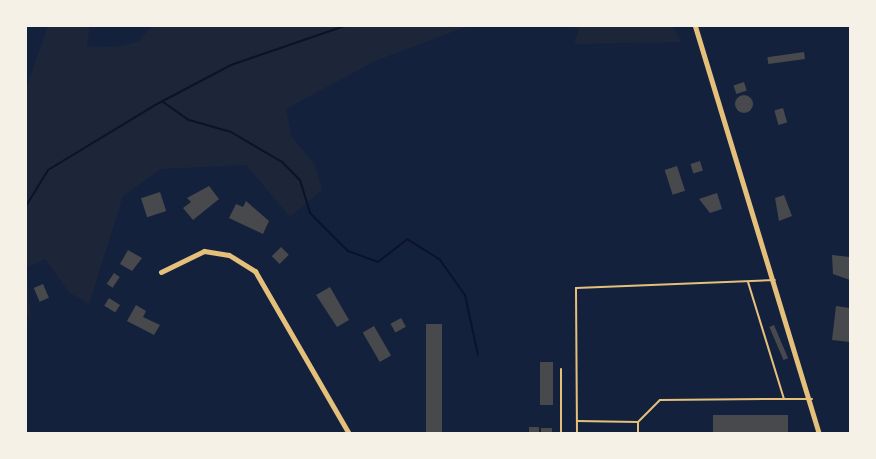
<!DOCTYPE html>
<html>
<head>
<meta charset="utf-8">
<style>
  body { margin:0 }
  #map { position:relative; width:876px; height:459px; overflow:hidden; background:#14213d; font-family:"Exo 2",sans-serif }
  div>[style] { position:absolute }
  .green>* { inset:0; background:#1d2539 }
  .stream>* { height:2px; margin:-1px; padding:0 1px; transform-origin:1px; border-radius:1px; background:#0b132b }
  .building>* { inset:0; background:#48494c; transform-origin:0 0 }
  .round { border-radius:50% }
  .service>* { height:2px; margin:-1px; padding:0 1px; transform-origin:1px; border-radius:1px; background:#e5c07b }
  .minor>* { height:5px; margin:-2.5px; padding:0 2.5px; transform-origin:2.5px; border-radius:2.5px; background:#e5c07b }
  span { translate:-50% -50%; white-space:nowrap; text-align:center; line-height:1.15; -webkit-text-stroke:6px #f6f1e7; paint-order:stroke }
  .frame { position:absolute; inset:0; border:27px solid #f6f1e7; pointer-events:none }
</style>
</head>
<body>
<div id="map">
  <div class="green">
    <i style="clip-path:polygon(48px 26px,90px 26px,87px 46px,114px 47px,138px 42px,151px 26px,468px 26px,375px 61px,286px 109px,291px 136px,315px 165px,322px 190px,290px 217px,246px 165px,161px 169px,123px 196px,89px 304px,69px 292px,45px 259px,27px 267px,31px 322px,26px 312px,26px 89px)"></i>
    <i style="clip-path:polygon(573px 26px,673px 26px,681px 42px,574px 44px,579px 30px)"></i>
  </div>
  <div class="stream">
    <i style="left:163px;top:102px;width:32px;rotate:35deg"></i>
    <i style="left:189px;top:120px;width:44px;rotate:15.9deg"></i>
    <i style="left:231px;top:132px;width:59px;rotate:30.5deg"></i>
    <i style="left:282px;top:162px;width:25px;rotate:45deg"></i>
    <i style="left:300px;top:180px;width:34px;rotate:73deg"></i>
    <i style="left:310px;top:213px;width:54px;rotate:45deg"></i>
    <i style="left:348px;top:251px;width:32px;rotate:20deg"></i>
    <i style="left:378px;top:262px;width:37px;rotate:-38deg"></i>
    <i style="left:407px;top:239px;width:39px;rotate:32deg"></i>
    <i style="left:440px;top:260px;width:43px;rotate:54.5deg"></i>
    <i style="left:465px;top:295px;width:61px;rotate:77.8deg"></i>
    <i style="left:26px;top:206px;width:42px;rotate:-58.6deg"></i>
    <i style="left:48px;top:170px;width:127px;rotate:-31.2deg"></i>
    <i style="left:157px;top:104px;width:84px;rotate:-27.8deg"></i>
    <i style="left:231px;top:65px;width:120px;rotate:-19deg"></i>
  </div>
  <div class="building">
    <i style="left:804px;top:52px;width:7px;height:37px;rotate:82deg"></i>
    <i style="left:744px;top:82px;width:9px;height:11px;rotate:72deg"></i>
    <i class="round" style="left:735px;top:95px;width:18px;height:18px"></i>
    <i style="left:783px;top:108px;width:15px;height:9px;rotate:74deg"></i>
    <i style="left:700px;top:161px;width:10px;height:10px;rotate:73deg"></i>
    <i style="left:677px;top:166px;width:26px;height:13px;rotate:72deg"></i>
    <i style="clip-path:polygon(209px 186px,219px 199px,193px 220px,183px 208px,191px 202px,187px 198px)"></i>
    <i style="left:160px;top:192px;width:20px;height:20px;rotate:72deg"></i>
    <i style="clip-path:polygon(717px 193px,722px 209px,710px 213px,699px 199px)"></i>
    <i style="clip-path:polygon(784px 195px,792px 216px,779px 221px,775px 198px)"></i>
    <i style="clip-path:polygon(246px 201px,269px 221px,263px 234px,229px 218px,236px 204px,243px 207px)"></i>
    <i style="left:281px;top:247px;width:11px;height:13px;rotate:45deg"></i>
    <i style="clip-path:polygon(128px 250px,142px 258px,132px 271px,120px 264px)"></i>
    <i style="clip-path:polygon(832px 255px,850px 257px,850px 280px,833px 274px)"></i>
    <i style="left:114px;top:273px;width:7px;height:13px;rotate:34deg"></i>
    <i style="left:43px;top:284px;width:15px;height:10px;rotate:67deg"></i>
    <i style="clip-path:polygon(330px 287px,349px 320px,337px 327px,316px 295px)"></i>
    <i style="left:109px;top:298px;width:13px;height:9px;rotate:32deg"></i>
    <i style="clip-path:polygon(136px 305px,146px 311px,143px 317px,160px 325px,154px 335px,127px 321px)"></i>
    <i style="clip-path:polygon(836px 306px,850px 308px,850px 342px,832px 340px)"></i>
    <i style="left:401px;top:318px;width:10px;height:12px;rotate:61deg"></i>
    <i style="left:426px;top:324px;width:16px;height:110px"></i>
    <i style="left:774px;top:325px;width:36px;height:5px;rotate:67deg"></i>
    <i style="left:374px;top:326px;width:34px;height:13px;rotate:60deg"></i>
    <i style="left:540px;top:362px;width:13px;height:43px"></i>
    <i style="left:788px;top:415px;width:19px;height:75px;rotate:90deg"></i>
    <i style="left:529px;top:427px;width:10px;height:7px"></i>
    <i style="left:541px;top:428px;width:11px;height:6px"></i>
  </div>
  <div class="service">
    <i style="left:561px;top:369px;width:65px;rotate:90deg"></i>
    <i style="left:784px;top:399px;width:28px"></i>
    <i style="left:577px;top:421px;width:61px;rotate:0.9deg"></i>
    <i style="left:577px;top:434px;width:146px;rotate:-90.4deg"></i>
    <i style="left:576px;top:288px;width:199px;rotate:-2.3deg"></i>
    <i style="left:638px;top:434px;width:12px;rotate:-90deg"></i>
    <i style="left:638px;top:422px;width:31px;rotate:-45deg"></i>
    <i style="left:660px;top:400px;width:124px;rotate:-0.5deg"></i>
    <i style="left:784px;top:399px;width:122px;rotate:-107.1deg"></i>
  </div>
  <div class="minor">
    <i style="left:695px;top:26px;width:426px;rotate:73.1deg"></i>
    <i style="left:161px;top:272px;width:48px;rotate:-26deg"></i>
    <i style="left:204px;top:251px;width:25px;rotate:9deg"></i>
    <i style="left:229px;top:255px;width:31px;rotate:32deg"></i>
    <i style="left:255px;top:271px;width:188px;rotate:60deg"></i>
  </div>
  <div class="frame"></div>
</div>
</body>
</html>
